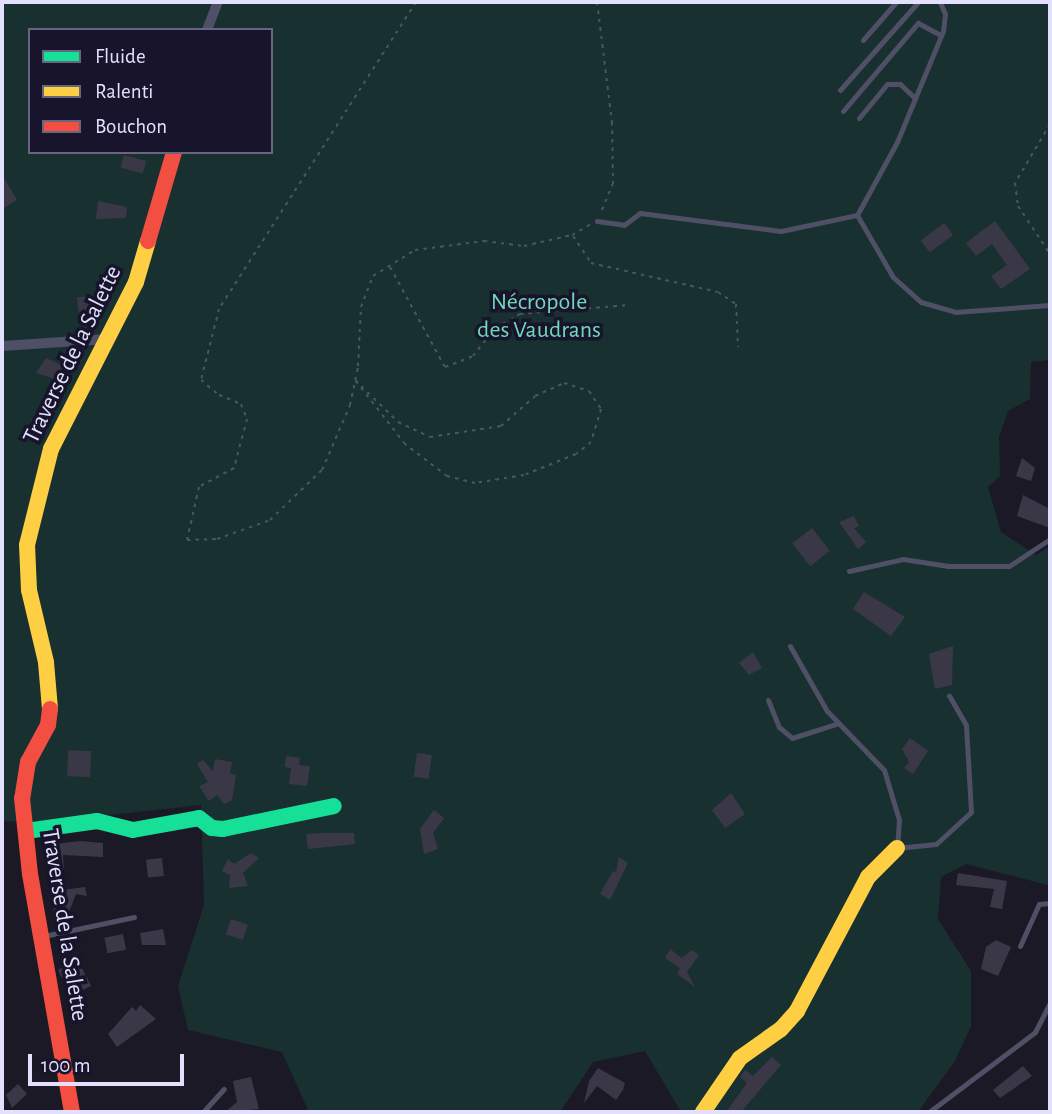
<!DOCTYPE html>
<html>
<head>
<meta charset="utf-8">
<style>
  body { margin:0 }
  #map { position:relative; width:1052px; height:1114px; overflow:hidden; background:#1b1926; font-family:"Alegreya Sans",sans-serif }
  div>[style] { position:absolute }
  .green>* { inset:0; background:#183030 }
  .building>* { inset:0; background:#3a3847; transform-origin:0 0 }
  .path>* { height:2px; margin-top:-1px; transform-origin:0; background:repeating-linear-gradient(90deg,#495562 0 3.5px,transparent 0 8.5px) }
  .lane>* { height:5px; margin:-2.5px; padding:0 2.5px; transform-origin:2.5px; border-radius:2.5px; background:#4f4f65 }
  .street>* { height:10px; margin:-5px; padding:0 5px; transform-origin:5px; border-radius:5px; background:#4f4f65 }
  .fast>* { height:16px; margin:-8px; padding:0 8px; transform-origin:8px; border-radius:8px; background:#16e098 }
  .slow>* { height:16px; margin:-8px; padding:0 8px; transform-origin:8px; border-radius:8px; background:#ffcf43 }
  .jam>* { height:16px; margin:-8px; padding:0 8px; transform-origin:8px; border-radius:8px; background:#f24e42 }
  span { translate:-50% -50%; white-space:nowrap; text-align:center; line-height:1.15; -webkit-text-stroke:7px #17142b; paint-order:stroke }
  .park-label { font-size:24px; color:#71d8ba }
  .street-label { font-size:24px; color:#e2e0fc }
  .frame { position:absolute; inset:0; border:4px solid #e2e0fc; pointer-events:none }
  .legend { position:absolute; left:28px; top:28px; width:245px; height:126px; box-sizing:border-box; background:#17142b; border:2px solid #68667f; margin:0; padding:9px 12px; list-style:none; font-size:21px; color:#e2e0fc }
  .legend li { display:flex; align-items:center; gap:14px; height:35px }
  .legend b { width:35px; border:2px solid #68667f }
  .scale { position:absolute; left:28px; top:1054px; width:156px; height:32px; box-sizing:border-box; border:4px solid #e2e0fc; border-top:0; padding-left:9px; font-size:21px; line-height:24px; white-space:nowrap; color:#e2e0fc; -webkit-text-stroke:5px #17142b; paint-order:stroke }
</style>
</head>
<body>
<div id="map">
  <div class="green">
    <i style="clip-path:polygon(evenodd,2px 2px,1050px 2px,1050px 360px,1031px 362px,1030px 399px,1008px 411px,999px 437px,1000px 476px,988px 487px,1001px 532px,1036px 555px,1050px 546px,1050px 879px,1048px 885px,966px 864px,941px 877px,938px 919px,971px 971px,971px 1026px,955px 1061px,918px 1112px,681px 1112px,645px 1051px,593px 1062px,560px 1112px,309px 1112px,282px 1052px,188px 1030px,178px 986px,204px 905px,201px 805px,36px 823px,2px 821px,2px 2px,30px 30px,271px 30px,271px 152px,30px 152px,30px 30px)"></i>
  </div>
  <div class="building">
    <i style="left:124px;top:155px;width:23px;height:13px;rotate:15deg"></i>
    <i style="clip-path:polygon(2px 175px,17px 200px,2px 209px)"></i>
    <i style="clip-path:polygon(98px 201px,127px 207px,126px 218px,96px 219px)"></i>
    <i style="clip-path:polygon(995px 221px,1030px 269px,1001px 289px,991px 276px,1007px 265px,992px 244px,976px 256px,966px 243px)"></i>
    <i style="left:944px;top:223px;width:15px;height:29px;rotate:53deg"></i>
    <i style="clip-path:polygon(99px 296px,99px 310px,79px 315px,77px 297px)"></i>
    <i style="clip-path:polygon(46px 358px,66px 367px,59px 380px,36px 373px)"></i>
    <i style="clip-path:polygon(1022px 458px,1035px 468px,1031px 481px,1016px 476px)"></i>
    <i style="clip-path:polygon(1023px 495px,1050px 509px,1050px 528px,1017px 516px)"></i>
    <i style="clip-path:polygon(854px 516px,859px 526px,854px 528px,866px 542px,858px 549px,839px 522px)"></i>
    <i style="left:812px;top:528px;width:29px;height:25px;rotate:52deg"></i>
    <i style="clip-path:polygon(864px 592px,905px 617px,891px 636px,853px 609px)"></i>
    <i style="clip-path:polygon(953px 646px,952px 685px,935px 689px,929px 654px)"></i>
    <i style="clip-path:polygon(753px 652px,762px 668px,749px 675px,739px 663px)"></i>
    <i style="clip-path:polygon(910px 738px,928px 751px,913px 774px,904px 768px,909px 762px,902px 749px)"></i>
    <i style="left:91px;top:751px;width:26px;height:23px;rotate:92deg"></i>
    <i style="left:417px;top:753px;width:15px;height:24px;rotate:8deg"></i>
    <i style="clip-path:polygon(286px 756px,300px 758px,299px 765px,310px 766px,307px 786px,289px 784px,291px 768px,285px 767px)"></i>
    <i style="clip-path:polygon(215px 759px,232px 762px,230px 773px,236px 775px,232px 800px,224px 804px,217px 795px,209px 801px,199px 786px,208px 782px,197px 764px,203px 760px,213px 771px)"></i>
    <i style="clip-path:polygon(731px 793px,745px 814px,725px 828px,712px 810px)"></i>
    <i style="clip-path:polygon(434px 810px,444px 818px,433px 833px,438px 849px,424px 854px,420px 829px)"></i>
    <i style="clip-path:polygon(322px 833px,354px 833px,355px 844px,308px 849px,306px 834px)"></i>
    <i style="clip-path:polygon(80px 841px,103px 843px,103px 857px,63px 855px,64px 870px,55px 870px,55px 861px,46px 861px,46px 845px)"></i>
    <i style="clip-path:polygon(251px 853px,259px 858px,243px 873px,248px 886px,229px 888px,230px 875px,222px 871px,228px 859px,234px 864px)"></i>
    <i style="clip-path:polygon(619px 857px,628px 863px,610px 900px,600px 894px,613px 871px,616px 872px)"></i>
    <i style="left:162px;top:858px;width:18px;height:16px;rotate:84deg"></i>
    <i style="clip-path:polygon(958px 873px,1007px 881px,1002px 909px,990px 907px,994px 889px,956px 885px)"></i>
    <i style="clip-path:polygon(85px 887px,87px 896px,76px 894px,65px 922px,54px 919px,53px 911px,62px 890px)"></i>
    <i style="left:231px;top:919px;width:18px;height:16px;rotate:19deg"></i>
    <i style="clip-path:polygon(163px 929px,166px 945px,142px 945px,140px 933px)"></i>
    <i style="left:123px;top:934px;width:16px;height:19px;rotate:79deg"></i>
    <i style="clip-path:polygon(996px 940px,1011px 947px,998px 976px,981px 969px,986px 947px)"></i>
    <i style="clip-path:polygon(670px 949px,682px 958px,692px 950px,699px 955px,687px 972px,695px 987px,677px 974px,680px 968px,665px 958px)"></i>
    <i style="clip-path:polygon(78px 960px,91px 986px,76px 993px,68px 975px,62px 978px,58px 970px)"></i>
    <i style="clip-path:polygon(140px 1005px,156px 1019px,117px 1047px,108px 1034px,132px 1007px,136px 1011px)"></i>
    <i style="clip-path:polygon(772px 1057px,781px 1065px,741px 1112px,726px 1112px,747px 1083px,740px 1077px,745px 1070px,753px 1076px)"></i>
    <i style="clip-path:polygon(1023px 1066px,1032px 1076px,1000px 1098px,993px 1090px)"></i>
    <i style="clip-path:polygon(598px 1068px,625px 1083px,623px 1090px,616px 1100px,597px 1086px,584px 1103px,589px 1081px)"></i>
    <i style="clip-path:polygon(251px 1077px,259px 1109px,225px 1112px,237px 1102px,233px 1081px)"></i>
    <i style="clip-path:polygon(18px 1084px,27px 1094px,12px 1108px,6px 1095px)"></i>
  </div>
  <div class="path">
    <i style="left:416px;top:2px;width:365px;rotate:122.7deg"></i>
    <i style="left:219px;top:309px;width:73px;rotate:104.2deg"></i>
    <i style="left:201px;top:380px;width:23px;rotate:40deg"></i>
    <i style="left:219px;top:395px;width:24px;rotate:22deg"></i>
    <i style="left:241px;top:404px;width:16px;rotate:68deg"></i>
    <i style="left:247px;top:419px;width:51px;rotate:104.9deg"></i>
    <i style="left:234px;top:468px;width:40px;rotate:152deg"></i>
    <i style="left:199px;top:487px;width:54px;rotate:102.8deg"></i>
    <i style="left:187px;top:540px;width:30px;rotate:-2deg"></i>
    <i style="left:217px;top:539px;width:56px;rotate:-19.7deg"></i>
    <i style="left:270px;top:520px;width:72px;rotate:-43.9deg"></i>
    <i style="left:322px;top:470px;width:71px;rotate:-66.7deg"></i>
    <i style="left:350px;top:405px;width:40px;rotate:-78deg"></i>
    <i style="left:358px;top:366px;width:59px;rotate:-87.1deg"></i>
    <i style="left:361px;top:307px;width:33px;rotate:-69deg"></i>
    <i style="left:373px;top:276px;width:49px;rotate:-31.8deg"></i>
    <i style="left:415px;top:250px;width:70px;rotate:-7.4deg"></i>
    <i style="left:484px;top:241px;width:40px;rotate:7.1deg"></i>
    <i style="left:524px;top:246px;width:49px;rotate:-12.9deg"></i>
    <i style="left:572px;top:235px;width:22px;rotate:-30deg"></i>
    <i style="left:597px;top:2px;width:121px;rotate:82.9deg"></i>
    <i style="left:612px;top:122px;width:61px;rotate:89.1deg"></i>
    <i style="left:613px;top:183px;width:31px;rotate:112deg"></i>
    <i style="left:1050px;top:124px;width:69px;rotate:120.7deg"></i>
    <i style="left:1015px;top:183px;width:23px;rotate:83deg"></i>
    <i style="left:1018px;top:206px;width:58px;rotate:56.3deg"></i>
    <i style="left:573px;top:236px;width:32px;rotate:56deg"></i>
    <i style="left:591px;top:263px;width:130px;rotate:12.9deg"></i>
    <i style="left:718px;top:292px;width:22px;rotate:34deg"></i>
    <i style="left:736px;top:304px;width:43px;rotate:87.3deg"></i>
    <i style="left:390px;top:267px;width:114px;rotate:61.2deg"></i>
    <i style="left:445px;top:367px;width:30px;rotate:-21deg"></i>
    <i style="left:473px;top:356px;width:36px;rotate:-52deg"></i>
    <i style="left:495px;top:328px;width:29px;rotate:-29deg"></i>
    <i style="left:520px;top:314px;width:109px;rotate:-4.7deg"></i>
    <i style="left:355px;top:380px;width:60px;rotate:44.3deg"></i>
    <i style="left:398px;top:422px;width:35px;rotate:25deg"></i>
    <i style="left:430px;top:437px;width:72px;rotate:-8.8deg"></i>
    <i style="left:501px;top:426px;width:45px;rotate:-41.4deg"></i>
    <i style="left:535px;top:396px;width:32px;rotate:-24deg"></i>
    <i style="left:564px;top:383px;width:26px;rotate:18deg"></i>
    <i style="left:589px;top:391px;width:22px;rotate:56deg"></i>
    <i style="left:601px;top:409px;width:34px;rotate:107deg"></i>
    <i style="left:591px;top:442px;width:19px;rotate:141deg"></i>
    <i style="left:576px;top:454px;width:56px;rotate:158deg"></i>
    <i style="left:524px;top:475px;width:50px;rotate:170.7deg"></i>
    <i style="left:475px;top:483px;width:29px;rotate:-166deg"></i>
    <i style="left:447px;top:476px;width:53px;rotate:-142.7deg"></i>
    <i style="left:405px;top:444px;width:81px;rotate:-128deg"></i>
  </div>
  <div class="lane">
    <i style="left:863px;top:40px;width:50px;rotate:-49deg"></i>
    <i style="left:840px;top:90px;width:118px;rotate:-48.4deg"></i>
    <i style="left:843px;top:111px;width:116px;rotate:-49.6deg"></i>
    <i style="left:918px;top:23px;width:26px;rotate:28deg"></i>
    <i style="left:859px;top:118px;width:44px;rotate:-50.5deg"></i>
    <i style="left:887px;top:84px;width:13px"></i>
    <i style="left:900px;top:84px;width:21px;rotate:43deg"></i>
    <i style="left:857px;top:215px;width:83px;rotate:-61.3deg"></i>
    <i style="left:897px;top:142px;width:120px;rotate:-67.5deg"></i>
    <i style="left:943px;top:31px;width:17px;rotate:-83deg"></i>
    <i style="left:945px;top:14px;width:13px;rotate:-113deg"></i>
    <i style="left:597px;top:221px;width:27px;rotate:8deg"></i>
    <i style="left:624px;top:225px;width:20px;rotate:-37deg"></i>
    <i style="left:640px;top:213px;width:142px;rotate:7.3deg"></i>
    <i style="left:781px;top:231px;width:78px;rotate:-11.9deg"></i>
    <i style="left:857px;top:215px;width:72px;rotate:59.9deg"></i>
    <i style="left:893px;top:277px;width:38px;rotate:42deg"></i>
    <i style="left:921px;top:302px;width:35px;rotate:16deg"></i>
    <i style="left:955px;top:312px;width:95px;rotate:-4.2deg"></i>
    <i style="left:849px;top:571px;width:55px;rotate:-12.5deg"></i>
    <i style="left:903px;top:559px;width:46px;rotate:8.8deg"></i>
    <i style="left:948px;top:566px;width:61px"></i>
    <i style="left:1009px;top:566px;width:49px;rotate:-33.4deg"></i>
    <i style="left:790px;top:646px;width:75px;rotate:60.4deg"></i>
    <i style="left:827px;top:711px;width:82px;rotate:46deg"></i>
    <i style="left:884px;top:770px;width:52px;rotate:73.3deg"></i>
    <i style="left:899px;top:820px;width:28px;rotate:94deg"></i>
    <i style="left:897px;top:848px;width:39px;rotate:-6deg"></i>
    <i style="left:936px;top:844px;width:47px;rotate:-42.4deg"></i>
    <i style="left:971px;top:812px;width:87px;rotate:-93.3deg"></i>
    <i style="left:966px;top:725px;width:34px;rotate:-120deg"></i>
    <i style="left:768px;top:700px;width:29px;rotate:68deg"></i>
    <i style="left:779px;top:727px;width:17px;rotate:40deg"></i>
    <i style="left:792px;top:738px;width:49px;rotate:-17.7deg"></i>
    <i style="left:44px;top:936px;width:92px;rotate:-11.9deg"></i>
    <i style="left:1020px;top:946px;width:46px;rotate:-65.7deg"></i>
    <i style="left:1039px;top:904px;width:11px;rotate:-5deg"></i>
    <i style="left:203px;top:1112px;width:31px;rotate:-48deg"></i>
    <i style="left:929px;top:1112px;width:133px;rotate:-37deg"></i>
    <i style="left:1035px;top:1032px;width:34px;rotate:-63deg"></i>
  </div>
  <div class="street">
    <i style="left:207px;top:30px;width:30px;rotate:-69deg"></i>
    <i style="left:2px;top:346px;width:106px;rotate:-3.8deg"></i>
  </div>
  <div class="fast">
    <i style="left:26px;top:831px;width:72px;rotate:-8deg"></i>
    <i style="left:97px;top:821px;width:37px;rotate:14deg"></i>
    <i style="left:133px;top:830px;width:67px;rotate:-10.3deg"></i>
    <i style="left:199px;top:818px;width:16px;rotate:38deg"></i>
    <i style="left:212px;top:828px;width:11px;rotate:5deg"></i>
    <i style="left:223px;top:829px;width:113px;rotate:-11.7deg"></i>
  </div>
  <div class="slow">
    <i style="left:50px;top:709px;width:47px;rotate:-94.9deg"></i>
    <i style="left:46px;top:662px;width:74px;rotate:-103.3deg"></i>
    <i style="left:29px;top:590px;width:45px;rotate:-92.5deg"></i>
    <i style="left:27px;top:545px;width:99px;rotate:-76deg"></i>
    <i style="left:51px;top:449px;width:187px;rotate:-63deg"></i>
    <i style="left:136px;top:282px;width:43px;rotate:-73.7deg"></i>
    <i style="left:703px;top:1112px;width:65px;rotate:-55.6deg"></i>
    <i style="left:740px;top:1058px;width:50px;rotate:-35.3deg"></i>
    <i style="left:781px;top:1029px;width:24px;rotate:-48deg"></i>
    <i style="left:797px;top:1011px;width:152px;rotate:-62.1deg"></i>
    <i style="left:868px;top:877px;width:41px;rotate:-45deg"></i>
  </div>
  <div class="jam">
    <i style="left:148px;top:241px;width:93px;rotate:-73.7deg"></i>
    <i style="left:50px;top:709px;width:16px;rotate:97deg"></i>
    <i style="left:48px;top:725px;width:42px;rotate:118.4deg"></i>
    <i style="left:28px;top:762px;width:36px;rotate:99deg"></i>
    <i style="left:22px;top:798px;width:76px;rotate:84deg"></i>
    <i style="left:30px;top:874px;width:242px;rotate:80deg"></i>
  </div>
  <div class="park-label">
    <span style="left:539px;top:317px">Nécropole<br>des Vaudrans</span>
  </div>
  <div class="street-label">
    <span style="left:73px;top:355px;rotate:-64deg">Traverse de la Salette</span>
    <span style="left:64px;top:925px;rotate:81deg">Traverse de la Salette</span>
  </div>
  <div class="frame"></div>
  <ul class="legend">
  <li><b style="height:9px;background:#16e098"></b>Fluide</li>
  <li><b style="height:9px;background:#ffcf43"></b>Ralenti</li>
  <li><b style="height:9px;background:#f24e42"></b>Bouchon</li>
  </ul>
  <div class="scale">100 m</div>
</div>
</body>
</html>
